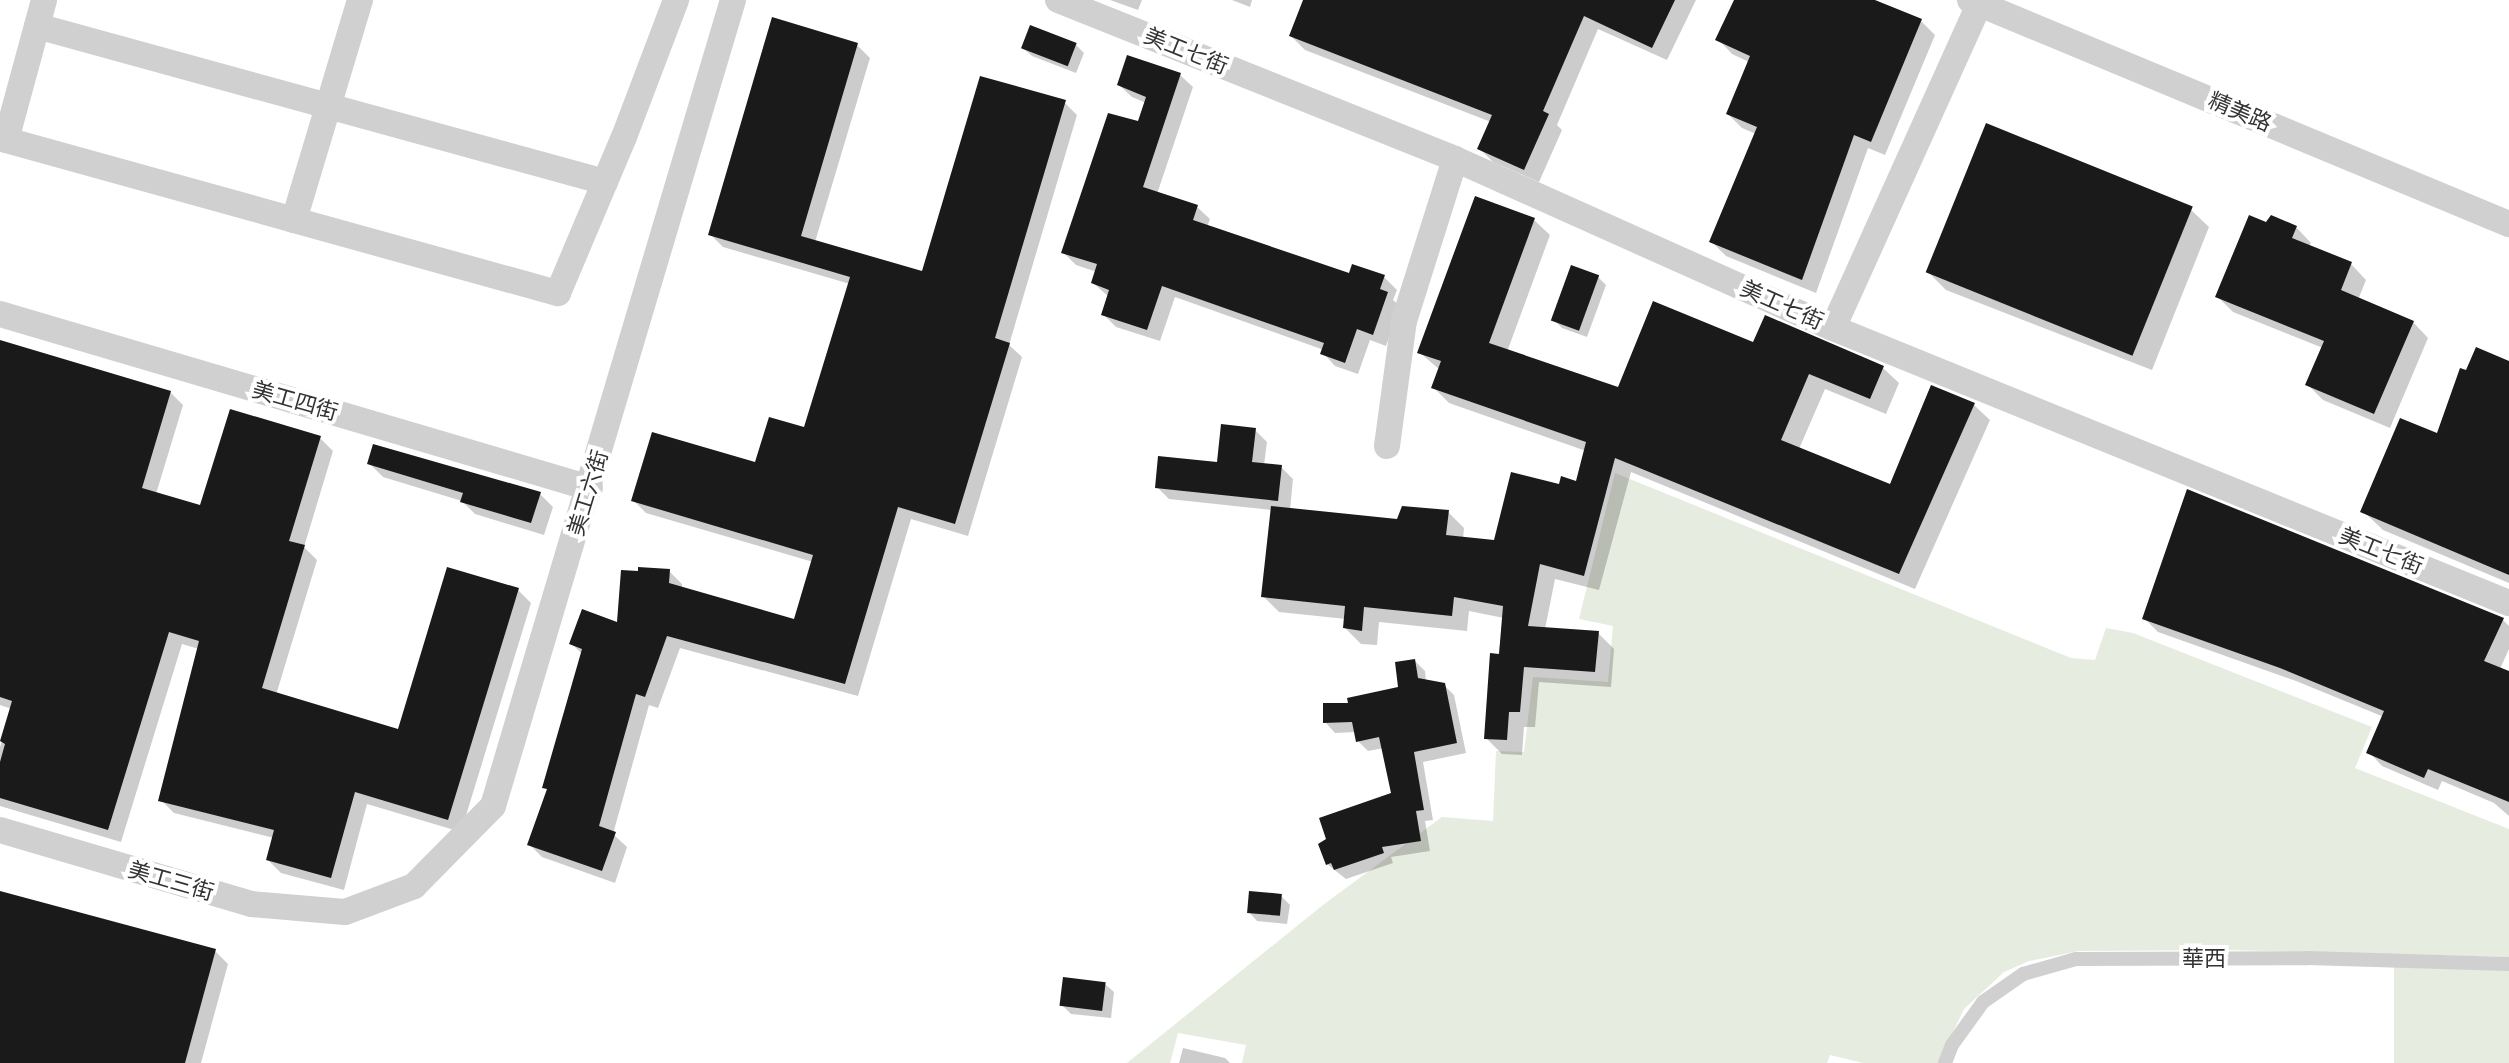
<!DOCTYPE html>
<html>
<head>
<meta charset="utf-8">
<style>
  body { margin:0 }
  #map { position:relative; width:2509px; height:1063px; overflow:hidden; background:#fff; font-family:Mulish,"Noto Sans TC",sans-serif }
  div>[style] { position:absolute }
  .green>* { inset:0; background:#e6ecdf; transform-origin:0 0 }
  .shadow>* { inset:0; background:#0003 }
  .building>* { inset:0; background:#1a1a1a; transform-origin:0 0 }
  .lane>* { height:14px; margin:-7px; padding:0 7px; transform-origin:7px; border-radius:7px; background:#d0d0d0 }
  .street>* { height:26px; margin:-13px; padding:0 13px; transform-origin:13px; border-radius:13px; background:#d0d0d0 }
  span { translate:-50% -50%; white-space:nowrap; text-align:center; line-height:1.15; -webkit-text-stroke:8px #fff; paint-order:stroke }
  .street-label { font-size:22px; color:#333 }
</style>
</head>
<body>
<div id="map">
  <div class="green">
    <i style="clip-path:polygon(1615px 473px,2071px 658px,2095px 660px,2106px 628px,2133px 633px,2372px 727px,2355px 768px,2509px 829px,2509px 957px,2227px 950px,2079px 951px,2029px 961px,2004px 972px,1964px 1009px,1938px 1063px,1863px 1063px,1830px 1055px,1827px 1063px,1242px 1063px,1246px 1045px,1178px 1033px,1170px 1063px,1127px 1063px,1323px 905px,1442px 817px,1493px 821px,1496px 751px,1524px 752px,1533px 677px,1608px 682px,1613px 626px,1579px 619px)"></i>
    <i style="left:2394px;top:967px;width:115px;height:96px"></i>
  </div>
  <div class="shadow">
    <i style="clip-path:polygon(1110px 0,1142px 0,1138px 10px)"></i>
    <i style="clip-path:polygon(1232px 0,1252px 0,1250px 7px)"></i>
    <i style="clip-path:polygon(1305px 0,1696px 0,1667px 60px,1598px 29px,1557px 125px,1562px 130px,1539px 182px,1493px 162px,1479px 148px,1491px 122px,1305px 50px,1291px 36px)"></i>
    <i style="clip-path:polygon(1735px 0,1868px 0,1921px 21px,1935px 35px,1885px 155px,1868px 148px,1816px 293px,1726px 256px,1712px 242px,1756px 134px,1742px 128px,1728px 114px,1749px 62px,1732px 54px,1718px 39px)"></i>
    <i style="clip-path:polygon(857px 45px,870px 58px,815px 242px,923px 274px,1064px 102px,1077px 115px,1009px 345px,1022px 357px,968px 536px,911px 519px,858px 696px,680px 648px,658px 708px,649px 705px,613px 834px,627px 847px,615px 883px,542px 857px,529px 844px,548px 790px,545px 787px,582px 654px,571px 643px,619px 625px,669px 571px,682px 584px,682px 589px,795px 621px,813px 562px,646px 513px,633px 500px,756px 465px,806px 430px,850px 284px,723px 247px,710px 234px)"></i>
    <i style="clip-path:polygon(1076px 45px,1084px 53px,1076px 73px,1032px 56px,1023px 48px)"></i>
    <i style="clip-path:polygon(1180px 75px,1193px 87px,1157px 194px,1197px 207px,1210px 219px,1207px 227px,1350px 276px,1384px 277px,1397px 290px,1393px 300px,1400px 306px,1386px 346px,1370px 340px,1358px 374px,1335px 366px,1323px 353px,1324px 350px,1175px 297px,1160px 341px,1116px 327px,1103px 314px,1109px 297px,1093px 283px,1097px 272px,1076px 265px,1063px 252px,1139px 124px,1146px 103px,1132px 97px,1119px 85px)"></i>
    <i style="clip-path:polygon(1987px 125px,2191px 210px,2209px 227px,2152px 370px,1946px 290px,1929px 273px)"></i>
    <i style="clip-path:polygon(1534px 220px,1550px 235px,1507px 352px,1619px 389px,1754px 344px,1883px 368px,1899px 383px,1886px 414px,1825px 389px,1799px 449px,1891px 487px,1974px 405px,1990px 420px,1915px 589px,1631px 472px,1599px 590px,1555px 579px,1545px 629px,1598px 633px,1614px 649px,1611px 687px,1539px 682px,1535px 727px,1524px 727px,1522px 755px,1502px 754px,1486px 738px,1504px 618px,1469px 611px,1467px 631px,1379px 622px,1377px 645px,1361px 644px,1345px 628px,1346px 619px,1279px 612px,1263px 596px,1272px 510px,1169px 499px,1157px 487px,1219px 464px,1255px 430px,1267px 442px,1264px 465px,1281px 467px,1293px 479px,1290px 510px,1398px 521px,1448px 512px,1464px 528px,1463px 539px,1495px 542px,1560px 487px,1577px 483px,1586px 451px,1449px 403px,1433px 387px,1440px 370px,1419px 352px)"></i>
    <i style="clip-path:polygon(2267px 224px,2296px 227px,2311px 243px,2309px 247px,2351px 264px,2366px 280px,2358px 300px,2413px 322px,2428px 338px,2390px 428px,2323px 400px,2308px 385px,2323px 348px,2233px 312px,2218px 297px)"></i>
    <i style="clip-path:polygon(1597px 276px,1606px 285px,1587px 337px,1562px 328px,1553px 319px)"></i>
    <i style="clip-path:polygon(0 342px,170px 392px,183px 405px,156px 494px,202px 508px,320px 438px,333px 451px,304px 547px,317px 560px,276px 695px,400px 731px,518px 590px,531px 603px,461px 832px,367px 804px,344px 890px,281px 873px,268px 860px,274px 838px,174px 813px,161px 800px,199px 649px,182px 644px,121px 842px,0 806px,0 747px,12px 709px,0 705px)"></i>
    <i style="clip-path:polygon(2509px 363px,2509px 583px,2383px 530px,2365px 513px,2438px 435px,2467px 373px)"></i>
    <i style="clip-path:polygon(370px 464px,540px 494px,553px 507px,544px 535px,475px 514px,462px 501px,383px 477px)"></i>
    <i style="clip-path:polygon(2145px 619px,2503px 620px,2509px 626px,2509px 649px,2500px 669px,2509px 673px,2509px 816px,2494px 803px,2442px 781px,2438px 790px,2382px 766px,2369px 752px,2384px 717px,2296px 681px,2158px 632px)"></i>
    <i style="clip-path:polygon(1415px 661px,1425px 671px,1426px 681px,1444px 685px,1454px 695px,1466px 753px,1423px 762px,1433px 820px,1425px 821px,1430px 851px,1391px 857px,1393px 863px,1346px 879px,1327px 864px,1393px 794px,1384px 748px,1368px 751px,1358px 741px,1356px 732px,1335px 733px,1325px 722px,1351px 705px,1400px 689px)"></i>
    <i style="clip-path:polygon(1281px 896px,1290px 905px,1287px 924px,1257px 921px,1249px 912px)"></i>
    <i style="clip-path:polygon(0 903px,215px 951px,228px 964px,201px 1063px,0 1063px)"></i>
    <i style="clip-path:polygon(1105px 984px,1114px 992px,1111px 1018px,1071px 1014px,1063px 1006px)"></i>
    <i style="clip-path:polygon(1183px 1048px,1225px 1058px,1230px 1063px,1179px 1063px)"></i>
  </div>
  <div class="building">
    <i style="clip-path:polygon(1303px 0,1675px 0,1652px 48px,1584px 16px,1543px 111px,1549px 114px,1524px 170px,1477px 149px,1492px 115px,1289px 36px)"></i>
    <i style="clip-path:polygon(1734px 0,1875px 0,1922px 19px,1871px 142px,1854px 135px,1802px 280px,1709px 242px,1757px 127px,1726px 114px,1750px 56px,1715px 40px)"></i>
    <i style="clip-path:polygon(772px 17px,858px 43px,801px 236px,922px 271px,980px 76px,1066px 100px,995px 338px,1010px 343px,955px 524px,898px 507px,845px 684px,667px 636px,645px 697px,636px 694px,599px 826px,616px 832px,602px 871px,527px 845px,547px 789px,542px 788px,582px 649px,569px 644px,582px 609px,617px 622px,621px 570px,638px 571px,638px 567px,670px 569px,669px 583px,794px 619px,813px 555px,631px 501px,652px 432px,755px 462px,769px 417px,804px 427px,850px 277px,708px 235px)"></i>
    <i style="left:1030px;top:25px;width:50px;height:25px;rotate:21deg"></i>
    <i style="clip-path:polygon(1127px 55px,1181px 73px,1143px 187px,1198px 205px,1193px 220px,1349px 273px,1352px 264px,1385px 275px,1380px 289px,1388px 292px,1373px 335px,1357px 329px,1345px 363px,1320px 354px,1324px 343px,1162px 286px,1147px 330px,1101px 315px,1109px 290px,1091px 283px,1097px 264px,1061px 253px,1108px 113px,1138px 121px,1146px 97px,1117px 85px)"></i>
    <i style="left:1986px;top:123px;width:223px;height:161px;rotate:22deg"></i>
    <i style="clip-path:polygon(1475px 196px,1535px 218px,1489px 343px,1618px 387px,1653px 301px,1753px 342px,1765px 315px,1884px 366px,1870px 399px,1809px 374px,1781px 440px,1890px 484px,1931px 385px,1975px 403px,1899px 574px,1615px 458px,1584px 576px,1540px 564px,1528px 626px,1599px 631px,1595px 672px,1524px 667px,1520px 712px,1509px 712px,1507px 740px,1484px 739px,1490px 653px,1499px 654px,1503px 606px,1454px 597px,1452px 616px,1364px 607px,1362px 631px,1343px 628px,1345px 606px,1261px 597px,1271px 506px,1397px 519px,1402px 506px,1449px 510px,1446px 535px,1494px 540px,1511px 472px,1559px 484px,1561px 476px,1576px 481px,1586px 442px,1431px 388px,1441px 361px,1417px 353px)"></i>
    <i style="clip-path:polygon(2249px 215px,2266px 222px,2271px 215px,2297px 226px,2292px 238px,2352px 262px,2341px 290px,2414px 321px,2374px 414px,2305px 385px,2324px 341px,2215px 297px)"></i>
    <i style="left:1571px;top:265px;width:30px;height:59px;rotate:20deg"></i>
    <i style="clip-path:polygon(0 340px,171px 391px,142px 488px,200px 505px,230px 409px,321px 436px,289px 541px,305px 545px,262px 688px,398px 729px,447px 567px,519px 588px,448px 820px,355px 792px,331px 878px,266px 860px,274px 830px,158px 801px,199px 641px,169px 632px,108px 830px,0 798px,0 762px,5px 744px,0 741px,12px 701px,0 697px)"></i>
    <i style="clip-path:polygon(2476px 347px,2509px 361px,2509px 575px,2360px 512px,2400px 418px,2437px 433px,2460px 368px,2466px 370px)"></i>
    <i style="clip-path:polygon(1221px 424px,1256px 428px,1252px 462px,1282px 465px,1278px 501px,1155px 488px,1158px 456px,1217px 462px)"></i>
    <i style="clip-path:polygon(373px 444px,541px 492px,531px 523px,460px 502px,463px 493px,367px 464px)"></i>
    <i style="clip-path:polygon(2187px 489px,2504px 618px,2484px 661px,2509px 671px,2509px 802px,2428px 769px,2424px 778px,2366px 753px,2384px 711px,2280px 668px,2142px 619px)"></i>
    <i style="clip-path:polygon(1415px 659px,1418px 678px,1445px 683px,1457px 743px,1414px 752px,1424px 810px,1416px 811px,1421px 841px,1382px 847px,1384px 853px,1334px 870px,1331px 863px,1326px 865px,1318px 844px,1326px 839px,1319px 818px,1391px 793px,1379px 737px,1356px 742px,1352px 722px,1323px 723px,1323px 703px,1348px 703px,1347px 698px,1398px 687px,1395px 662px)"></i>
    <i style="clip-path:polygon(0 891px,216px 949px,185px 1063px,0 1063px)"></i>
    <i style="left:1249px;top:891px;width:33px;height:22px;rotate:5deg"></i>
    <i style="left:1063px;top:977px;width:43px;height:29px;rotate:7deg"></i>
  </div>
  <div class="lane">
    <i style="left:1945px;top:1063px;width:19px;rotate:-69deg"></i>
    <i style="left:1952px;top:1045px;width:53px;rotate:-54.2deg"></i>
    <i style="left:1983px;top:1002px;width:49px;rotate:-35deg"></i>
    <i style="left:2023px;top:974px;width:55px;rotate:-15.8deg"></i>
    <i style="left:2076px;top:959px;width:231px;rotate:-0.2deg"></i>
    <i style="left:2307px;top:958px;width:202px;rotate:1.7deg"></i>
  </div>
  <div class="street">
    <i style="left:44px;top:0;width:145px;rotate:105.2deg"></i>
    <i style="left:6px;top:140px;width:299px;rotate:15.5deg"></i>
    <i style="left:294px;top:220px;width:230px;rotate:-73.3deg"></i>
    <i style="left:1058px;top:0;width:428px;rotate:21.8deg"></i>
    <i style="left:1455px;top:159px;width:414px;rotate:24.1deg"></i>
    <i style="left:1833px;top:328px;width:730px;rotate:22.14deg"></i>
    <i style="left:1970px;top:0;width:584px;rotate:22.57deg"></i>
    <i style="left:37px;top:26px;width:589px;rotate:15.36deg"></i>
    <i style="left:294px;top:220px;width:274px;rotate:15.5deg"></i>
    <i style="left:558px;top:293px;width:169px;rotate:-67.1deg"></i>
    <i style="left:624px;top:137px;width:147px;rotate:-69.2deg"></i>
    <i style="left:0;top:314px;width:615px;rotate:16.43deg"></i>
    <i style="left:1833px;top:328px;width:355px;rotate:-65.7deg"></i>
    <i style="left:1387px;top:446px;width:126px;rotate:-82.3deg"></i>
    <i style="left:1404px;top:321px;width:170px;rotate:-72.5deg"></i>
    <i style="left:0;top:830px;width:262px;rotate:16.4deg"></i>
    <i style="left:251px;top:904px;width:94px;rotate:4.9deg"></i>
    <i style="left:345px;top:912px;width:74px;rotate:-20.6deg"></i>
    <i style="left:414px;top:886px;width:112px;rotate:-45.4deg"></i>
    <i style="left:493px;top:806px;width:841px;rotate:-73.42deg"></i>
  </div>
  <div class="street-label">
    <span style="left:1186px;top:51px;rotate:22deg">美工七街</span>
    <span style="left:2240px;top:112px;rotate:23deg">精美路</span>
    <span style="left:1782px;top:305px;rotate:24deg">美工七街</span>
    <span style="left:295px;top:401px;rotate:16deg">美工四街</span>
    <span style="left:588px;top:493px;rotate:-73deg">美工六街</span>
    <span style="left:2381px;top:551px;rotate:22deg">美工七街</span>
    <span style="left:171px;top:881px;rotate:16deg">美工三街</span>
    <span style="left:2204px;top:959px">華西</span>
  </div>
</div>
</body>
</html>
